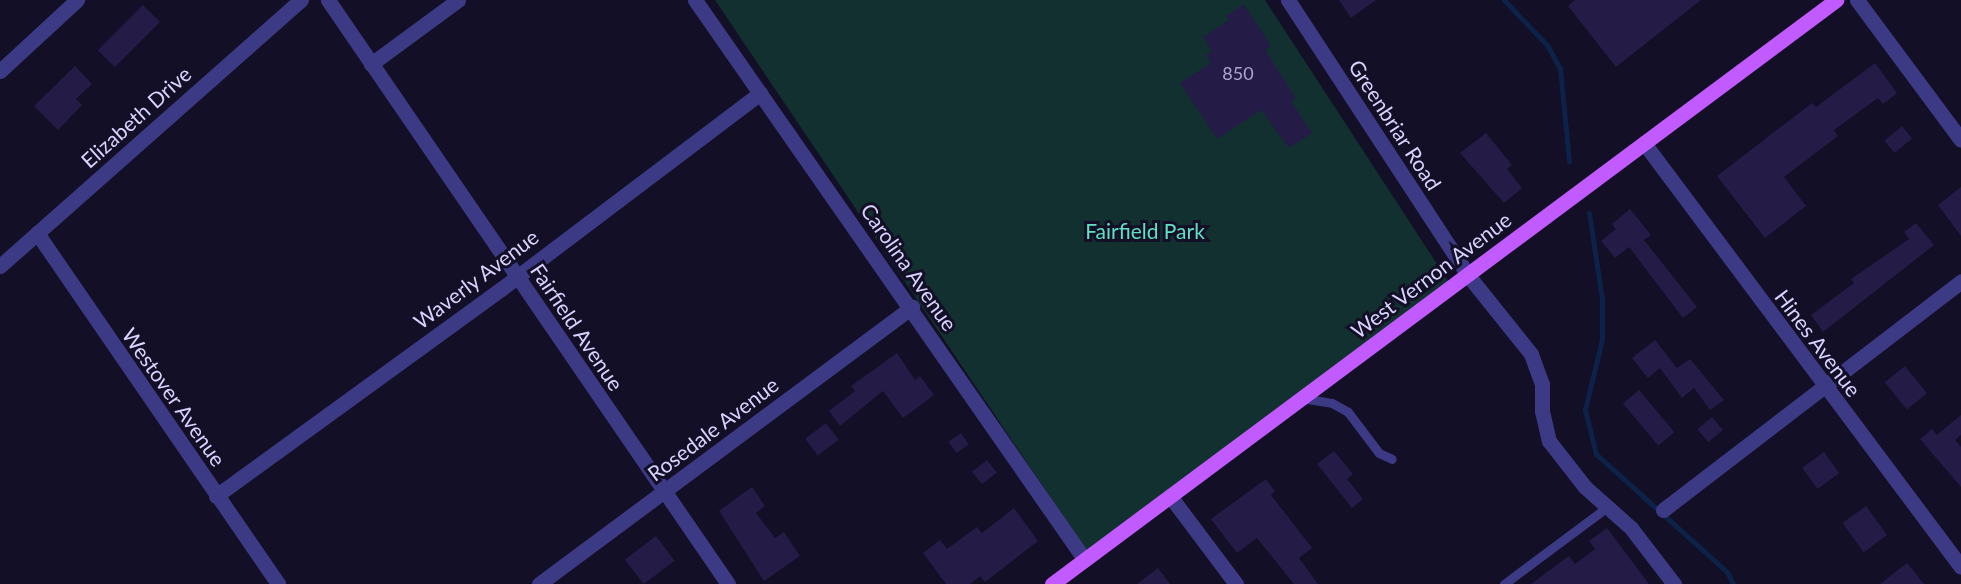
<!DOCTYPE html>
<html>
<head>
<meta charset="utf-8">
<style>
  body { margin:0 }
  #map { position:relative; width:1961px; height:584px; overflow:hidden; background:#130f26; font-family:Lato,sans-serif }
  div>[style] { position:absolute }
  .green>* { inset:0; background:#12302f }
  .stream>* { height:5px; margin:-2.5px; padding:0 2.5px; transform-origin:2.5px; border-radius:2.5px; background:#0c2248 }
  .building>* { inset:0; background:#241b47; transform-origin:0 0 }
  .lane>* { height:9px; margin:-4.5px; padding:0 4.5px; transform-origin:4.5px; border-radius:4.5px; background:#3d3a85 }
  .street>* { height:15px; margin:-7.5px; padding:0 7.5px; transform-origin:7.5px; border-radius:7.5px; background:#3d3a85 }
  .primary>* { height:15px; margin:-7.5px; padding:0 7.5px; transform-origin:7.5px; border-radius:7.5px; background:#c25bff }
  span { translate:-50% -50%; white-space:nowrap; text-align:center; line-height:1.15; -webkit-text-stroke:6px #130f26; paint-order:stroke }
  .number-label { font-size:18px; color:#aca6d1 }
  .number-label span { -webkit-text-stroke-width:0 }
  .street-label { font-size:21px; color:#d9d4ff }
  .park-label { font-size:21px; color:#5fe0c0 }
</style>
</head>
<body>
<div id="map">
  <div class="green">
    <i style="clip-path:polygon(715px 0,1265px 0,1454px 290px,1090px 556px)"></i>
  </div>
  <div class="stream">
    <i style="left:1504px;top:0;width:62px;rotate:46.3deg"></i>
    <i style="left:1547px;top:45px;width:26px;rotate:61deg"></i>
    <i style="left:1560px;top:68px;width:94px;rotate:84.5deg"></i>
    <i style="left:1589px;top:213px;width:87px;rotate:81.4deg"></i>
    <i style="left:1602px;top:299px;width:40px;rotate:90deg"></i>
    <i style="left:1602px;top:339px;width:73px;rotate:103.5deg"></i>
    <i style="left:1585px;top:410px;width:45px;rotate:76deg"></i>
    <i style="left:1596px;top:454px;width:176px;rotate:42deg"></i>
    <i style="left:1727px;top:572px;width:13px;rotate:63deg"></i>
  </div>
  <div class="building">
    <i style="clip-path:polygon(1339px 0,1376px 0,1351px 18px)"></i>
    <i style="clip-path:polygon(1575px 0,1701px 0,1616px 67px,1568px 6px)"></i>
    <i style="clip-path:polygon(1244px 4px,1271px 46px,1265px 50px,1296px 98px,1291px 101px,1312px 133px,1289px 148px,1261px 110px,1217px 139px,1180px 83px,1211px 63px,1206px 55px,1212px 51px,1203px 37px,1229px 20px,1226px 16px)"></i>
    <i style="left:143px;top:5px;width:24px;height:64px;rotate:45deg"></i>
    <i style="clip-path:polygon(1875px 63px,1897px 93px,1883px 104px,1878px 98px,1834px 130px,1838px 136px,1784px 177px,1806px 206px,1765px 238px,1717px 176px,1812px 103px,1816px 107px)"></i>
    <i style="clip-path:polygon(75px 66px,92px 84px,76px 99px,82px 105px,58px 130px,34px 106px)"></i>
    <i style="left:1902px;top:126px;width:16px;height:23px;rotate:50deg"></i>
    <i style="clip-path:polygon(1486px 133px,1512px 165px,1507px 169px,1522px 188px,1504px 203px,1460px 153px)"></i>
    <i style="clip-path:polygon(1961px 187px,1961px 236px,1938px 205px)"></i>
    <i style="clip-path:polygon(1630px 209px,1651px 235px,1644px 240px,1697px 307px,1683px 318px,1629px 247px,1615px 258px,1601px 241px,1616px 229px,1612px 224px)"></i>
    <i style="clip-path:polygon(1916px 223px,1934px 245px,1823px 332px,1811px 315px,1854px 283px,1851px 279px,1909px 239px,1904px 232px)"></i>
    <i style="clip-path:polygon(1655px 340px,1677px 368px,1690px 359px,1724px 400px,1710px 410px,1694px 388px,1682px 398px,1660px 368px,1648px 378px,1632px 358px)"></i>
    <i style="clip-path:polygon(897px 353px,915px 380px,920px 376px,934px 395px,903px 418px,883px 391px,840px 426px,829px 411px,855px 391px,851px 386px)"></i>
    <i style="left:1905px;top:366px;width:35px;height:26px;rotate:51deg"></i>
    <i style="left:1639px;top:390px;width:55px;height:21px;rotate:50deg"></i>
    <i style="clip-path:polygon(1961px 415px,1961px 435px,1955px 440px,1961px 447px,1961px 487px,1920px 439px,1932px 429px,1937px 435px)"></i>
    <i style="left:1712px;top:417px;width:17px;height:19px;rotate:50deg"></i>
    <i style="left:826px;top:423px;width:21px;height:26px;rotate:53deg"></i>
    <i style="left:961px;top:433px;width:14px;height:15px;rotate:56deg"></i>
    <i style="clip-path:polygon(1334px 451px,1353px 474px,1347px 479px,1363px 499px,1352px 508px,1317px 464px)"></i>
    <i style="left:1824px;top:452px;width:26px;height:27px;rotate:54deg"></i>
    <i style="left:987px;top:460px;width:16px;height:19px;rotate:52deg"></i>
    <i style="clip-path:polygon(1266px 479px,1275px 491px,1271px 495px,1312px 548px,1299px 558px,1318px 584px,1294px 584px,1257px 538px,1237px 553px,1211px 519px)"></i>
    <i style="clip-path:polygon(752px 487px,765px 506px,756px 513px,775px 538px,784px 532px,800px 556px,764px 581px,719px 511px)"></i>
    <i style="left:1866px;top:506px;width:36px;height:29px;rotate:54deg"></i>
    <i style="clip-path:polygon(1014px 508px,1038px 541px,985px 582px,980px 576px,970px 584px,946px 584px,923px 553px,940px 540px,947px 549px,977px 527px,982px 533px)"></i>
    <i style="clip-path:polygon(1607px 528px,1649px 584px,1531px 584px,1569px 556px,1575px 564px,1595px 549px,1589px 541px)"></i>
    <i style="left:656px;top:536px;width:31px;height:39px;rotate:53deg"></i>
    <i style="clip-path:polygon(1907px 563px,1924px 584px,1880px 584px)"></i>
    <i style="clip-path:polygon(1158px 568px,1170px 584px,1137px 584px)"></i>
  </div>
  <div class="lane">
    <i style="left:1301px;top:398px;width:31px;rotate:9deg"></i>
    <i style="left:1332px;top:403px;width:18px;rotate:29deg"></i>
    <i style="left:1348px;top:412px;width:51px;rotate:52.9deg"></i>
    <i style="left:1379px;top:453px;width:14px;rotate:25deg"></i>
    <i style="left:1504px;top:584px;width:127px;rotate:-36.7deg"></i>
  </div>
  <div class="street">
    <i style="left:328px;top:0;width:708px;rotate:55.59deg"></i>
    <i style="left:695px;top:0;width:682px;rotate:55.15deg"></i>
    <i style="left:1288px;top:0;width:327px;rotate:56.8deg"></i>
    <i style="left:1467px;top:274px;width:102px;rotate:51.3deg"></i>
    <i style="left:1531px;top:354px;width:32px;rotate:70deg"></i>
    <i style="left:1542px;top:384px;width:27px;rotate:90deg"></i>
    <i style="left:1542px;top:411px;width:31px;rotate:77deg"></i>
    <i style="left:1549px;top:441px;width:58px;rotate:52deg"></i>
    <i style="left:1585px;top:487px;width:62px;rotate:41.7deg"></i>
    <i style="left:1631px;top:528px;width:71px;rotate:52.5deg"></i>
    <i style="left:1857px;top:0;width:174px;rotate:53.4deg"></i>
    <i style="left:371px;top:64px;width:108px;rotate:-36.3deg"></i>
    <i style="left:0;top:71px;width:105px;rotate:-42.7deg"></i>
    <i style="left:1644px;top:143px;width:529px;rotate:53.22deg"></i>
    <i style="left:37px;top:233px;width:426px;rotate:55.5deg"></i>
    <i style="left:0;top:266px;width:402px;rotate:-41.5deg"></i>
    <i style="left:216px;top:496px;width:352px;rotate:-36deg"></i>
    <i style="left:501px;top:289px;width:325px;rotate:-37.1deg"></i>
    <i style="left:1170px;top:496px;width:110px;rotate:53.1deg"></i>
    <i style="left:1663px;top:510px;width:376px;rotate:-37.5deg"></i>
    <i style="left:539px;top:584px;width:465px;rotate:-36.6deg"></i>
  </div>
  <div class="primary">
    <i style="left:1052px;top:584px;width:978px;rotate:-36.68deg"></i>
  </div>
  <div class="number-label">
    <span style="left:1238px;top:73px">850</span>
  </div>
  <div class="street-label">
    <span style="left:136px;top:117px;rotate:-42deg">Elizabeth Drive</span>
    <span style="left:1395px;top:125px;rotate:57deg">Greenbriar Road</span>
    <span style="left:909px;top:267px;rotate:55deg">Carolina Avenue</span>
    <span style="left:1431px;top:275px;rotate:-37deg">West Vernon Avenue</span>
    <span style="left:476px;top:279px;rotate:-37deg">Waverly Avenue</span>
    <span style="left:577px;top:327px;rotate:56deg">Fairfield Avenue</span>
    <span style="left:1818px;top:343px;rotate:53deg">Hines Avenue</span>
    <span style="left:174px;top:397px;rotate:55deg">Westover Avenue</span>
    <span style="left:713px;top:429px;rotate:-37deg">Rosedale Avenue</span>
  </div>
  <div class="park-label">
    <span style="left:1145px;top:231px">Fairfield Park</span>
  </div>
</div>
</body>
</html>
